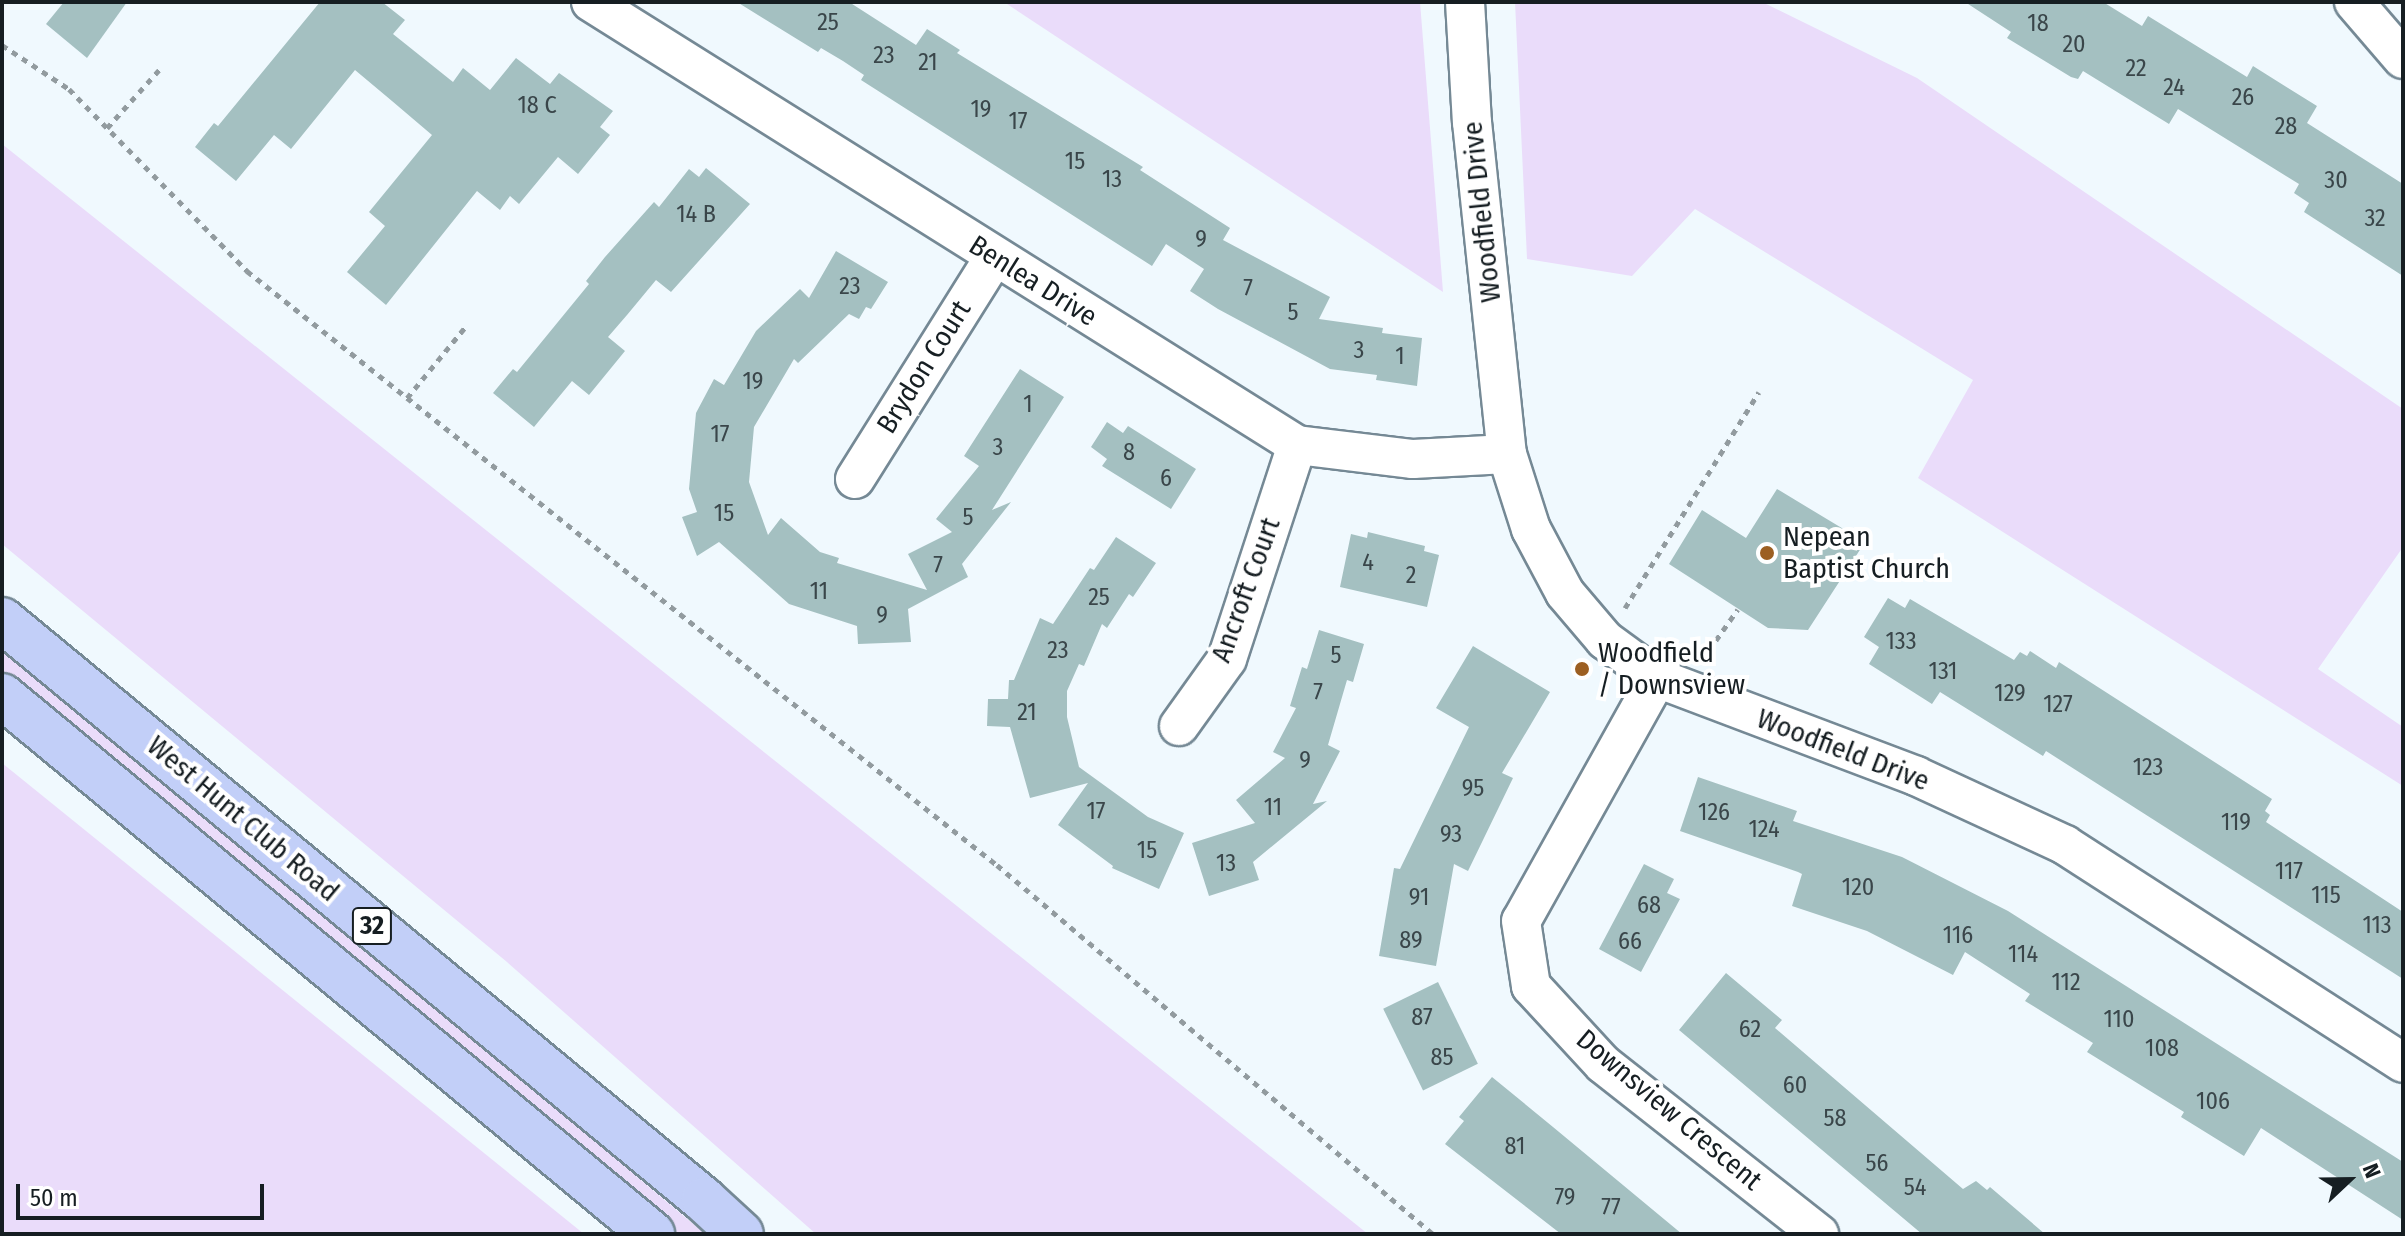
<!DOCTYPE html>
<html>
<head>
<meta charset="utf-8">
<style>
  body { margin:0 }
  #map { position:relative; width:2405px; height:1236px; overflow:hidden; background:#f0f9fe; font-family:"Fira Sans Condensed",sans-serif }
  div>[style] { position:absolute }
  .green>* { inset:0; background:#eadcfa; transform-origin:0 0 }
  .building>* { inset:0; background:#a4c0c1; transform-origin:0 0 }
  .path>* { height:5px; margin-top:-2.5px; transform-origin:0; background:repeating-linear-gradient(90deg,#929b9f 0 6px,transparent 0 12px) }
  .roads { filter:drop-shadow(2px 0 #758995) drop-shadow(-2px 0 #758995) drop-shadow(0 2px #758995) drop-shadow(0 -2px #758995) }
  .minor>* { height:38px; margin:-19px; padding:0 19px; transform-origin:19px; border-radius:19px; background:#fff }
  .major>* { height:44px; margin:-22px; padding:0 22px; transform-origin:22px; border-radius:22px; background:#c2cff8 }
  .dots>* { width:22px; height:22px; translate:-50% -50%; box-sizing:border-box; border:4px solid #fff; border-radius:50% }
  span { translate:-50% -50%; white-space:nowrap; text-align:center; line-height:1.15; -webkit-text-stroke:8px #fff; paint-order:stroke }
  .number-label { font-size:24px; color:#3a464a }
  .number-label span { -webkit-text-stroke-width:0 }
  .shield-label span { padding:2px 6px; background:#fff; border:2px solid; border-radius:6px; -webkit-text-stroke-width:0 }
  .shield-label { font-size:26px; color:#161e22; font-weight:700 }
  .street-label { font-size:28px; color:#161e22 }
  .poi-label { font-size:28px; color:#161e22 }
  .left { translate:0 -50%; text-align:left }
  .frame { position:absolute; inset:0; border:4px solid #161e22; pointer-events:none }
  .north { position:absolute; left:2309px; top:1140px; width:80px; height:80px; -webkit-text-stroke:6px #fff; paint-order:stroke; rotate:68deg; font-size:22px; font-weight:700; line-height:32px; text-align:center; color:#161e22 }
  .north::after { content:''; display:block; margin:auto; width:28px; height:36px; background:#161e22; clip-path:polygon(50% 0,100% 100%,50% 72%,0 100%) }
  .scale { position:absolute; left:16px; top:1184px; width:248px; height:36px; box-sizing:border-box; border:4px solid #161e22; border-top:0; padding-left:10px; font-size:24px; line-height:28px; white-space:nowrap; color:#161e22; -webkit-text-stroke:6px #fff; paint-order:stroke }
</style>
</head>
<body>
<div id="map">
  <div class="green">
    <i style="clip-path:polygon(1004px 2px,1420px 2px,1443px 292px)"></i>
    <i style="clip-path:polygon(1515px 2px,1762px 2px,1917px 78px,2403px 409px,2403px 547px,2318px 669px,2403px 727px,2403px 786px,1918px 478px,1973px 380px,1695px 209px,1632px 276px,1527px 259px)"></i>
    <i style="clip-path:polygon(2px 144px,1368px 1234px,816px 1234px,507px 962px,2px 544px)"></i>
    <i style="left:2px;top:644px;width:924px;height:28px;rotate:40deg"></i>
    <i style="clip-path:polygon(2px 763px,584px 1234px,2px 1234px)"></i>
  </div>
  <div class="building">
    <i style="clip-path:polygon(64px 2px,127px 2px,87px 58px,46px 24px)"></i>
    <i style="clip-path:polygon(320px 2px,382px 2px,405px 20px,393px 34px,453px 82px,463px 68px,490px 90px,516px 58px,550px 84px,559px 73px,613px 111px,600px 127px,610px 135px,578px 174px,558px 157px,519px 204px,510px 196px,500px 210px,477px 191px,386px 305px,347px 272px,385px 226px,369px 212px,432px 135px,392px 101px,355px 70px,291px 149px,274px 135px,236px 181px,195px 147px,214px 123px,218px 126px)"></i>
    <i style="clip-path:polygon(737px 2px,849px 2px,916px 45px,927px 29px,960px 50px,957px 53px,1143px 167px,1140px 170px,1230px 228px,1223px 240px,1330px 297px,1319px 319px,1383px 328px,1382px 333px,1422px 338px,1417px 386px,1376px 380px,1377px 375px,1330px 369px,1218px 309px,1190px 291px,1204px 269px,1166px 244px,1152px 266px,861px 80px,864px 75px,843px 61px,821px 48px,818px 52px)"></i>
    <i style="clip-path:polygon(1965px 2px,2103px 2px,2142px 26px,2148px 16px,2247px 77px,2253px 66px,2317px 106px,2307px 123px,2403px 184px,2403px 276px,2304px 212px,2309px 203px,2294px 193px,2299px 184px,2178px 109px,2169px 124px,2083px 71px,2078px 79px,2071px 77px,2007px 38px,2011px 32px)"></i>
    <i style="clip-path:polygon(706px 168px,750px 204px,671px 292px,656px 280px,627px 315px,608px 337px,625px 351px,589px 395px,572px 381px,534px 427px,493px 393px,513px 369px,517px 372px,589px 284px,586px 281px,605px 257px,654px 202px,659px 207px,689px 169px,699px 177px)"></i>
    <i style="clip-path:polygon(836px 251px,888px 282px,871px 309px,866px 307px,859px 319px,849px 314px,798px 363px,794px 359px,754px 427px,749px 482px,768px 535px,781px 518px,820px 552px,839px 558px,837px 563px,927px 590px,908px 554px,952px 532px,936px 519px,979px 466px,964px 456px,1020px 369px,1064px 397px,992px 510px,1011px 502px,962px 564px,968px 577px,908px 609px,911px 642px,858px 644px,857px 626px,789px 604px,719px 542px,697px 556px,682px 517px,697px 512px,689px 489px,696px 413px,714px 379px,724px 385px,756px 331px,800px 289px,809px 298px)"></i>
    <i style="clip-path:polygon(1107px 422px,1123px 433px,1128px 426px,1196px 469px,1171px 509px,1102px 466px,1107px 459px,1091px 447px)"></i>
    <i style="clip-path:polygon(1777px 489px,1865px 542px,1808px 630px,1768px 628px,1669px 564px,1702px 510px,1746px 538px)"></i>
    <i style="clip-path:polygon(1368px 532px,1425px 546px,1424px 551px,1439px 555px,1427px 607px,1340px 587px,1351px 534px,1367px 538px)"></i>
    <i style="clip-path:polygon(1116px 537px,1156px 563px,1133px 597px,1129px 594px,1107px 628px,1102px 624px,1084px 666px,1079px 664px,1067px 691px,1067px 717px,1079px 767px,1148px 817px,1184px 833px,1159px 889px,1112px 868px,1113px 866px,1058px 825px,1088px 783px,1030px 798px,1010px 727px,987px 726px,988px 699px,1008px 699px,1009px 680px,1014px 680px,1040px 618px,1053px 624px,1090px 568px,1094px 570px)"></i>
    <i style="clip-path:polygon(1888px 598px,1905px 608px,1910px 599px,2014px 660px,2020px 652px,2027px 656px,2030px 651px,2056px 668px,2059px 662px,2272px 799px,2265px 811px,2270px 815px,2266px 822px,2403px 912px,2403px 979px,2046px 751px,2043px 756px,1940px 692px,1932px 704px,1869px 664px,1879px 647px,1864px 637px)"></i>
    <i style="clip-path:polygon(1319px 630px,1364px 644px,1353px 682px,1347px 680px,1328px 745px,1340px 751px,1313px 804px,1327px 801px,1253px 862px,1259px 880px,1209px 896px,1192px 843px,1255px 823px,1236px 800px,1285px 758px,1273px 752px,1296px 708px,1290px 706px,1302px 667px,1307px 669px)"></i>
    <i style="clip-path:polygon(1473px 646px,1550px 692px,1502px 773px,1513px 778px,1468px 871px,1454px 864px,1436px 966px,1379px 956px,1394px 868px,1400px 869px,1469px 727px,1436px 708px)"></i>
    <i style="clip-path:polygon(1698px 777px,1797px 811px,1793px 821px,1902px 857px,2008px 911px,2403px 1162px,2403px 1220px,2261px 1128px,2244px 1156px,2181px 1117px,2184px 1112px,2087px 1052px,2093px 1043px,2025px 1001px,2030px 994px,1965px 952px,1953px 975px,1867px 931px,1792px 906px,1802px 874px,1798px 872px,1680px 831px)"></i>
    <i style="clip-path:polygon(1644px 864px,1674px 879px,1667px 893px,1680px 899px,1641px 972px,1599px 949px)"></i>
    <i style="clip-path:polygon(1726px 973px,1782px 1020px,1775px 1028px,1963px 1189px,1976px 1181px,1987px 1190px,1990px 1187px,2045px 1234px,1922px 1234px,1679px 1030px)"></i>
    <i style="left:1438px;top:982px;width:91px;height:61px;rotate:64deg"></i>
    <i style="clip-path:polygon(1492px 1077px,1553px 1127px,1682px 1234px,1561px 1234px,1445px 1144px,1464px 1121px,1459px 1117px)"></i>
  </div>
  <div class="path">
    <i style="left:2px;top:45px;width:80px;rotate:33.3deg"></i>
    <i style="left:69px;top:89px;width:255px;rotate:45.6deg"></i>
    <i style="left:247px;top:271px;width:957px;rotate:38.38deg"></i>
    <i style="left:997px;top:865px;width:571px;rotate:40.24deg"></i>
    <i style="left:107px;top:128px;width:78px;rotate:-48.1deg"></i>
    <i style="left:407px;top:398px;width:94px;rotate:-50.6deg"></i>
    <i style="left:1625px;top:608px;width:254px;rotate:-58.2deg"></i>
    <i style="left:1702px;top:660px;width:62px;rotate:-54.8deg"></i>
  </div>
  <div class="roads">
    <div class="minor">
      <i style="left:591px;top:2px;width:833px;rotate:32.11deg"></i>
      <i style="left:1297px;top:445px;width:117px;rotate:6.9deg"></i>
      <i style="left:1413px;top:459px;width:94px;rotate:-3deg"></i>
      <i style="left:1465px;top:2px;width:120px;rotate:86.7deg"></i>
      <i style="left:1472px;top:122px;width:334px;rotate:84deg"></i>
      <i style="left:1507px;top:454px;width:79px;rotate:72.3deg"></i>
      <i style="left:1531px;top:529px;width:72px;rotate:62deg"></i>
      <i style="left:1565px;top:593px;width:62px;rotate:49.6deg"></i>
      <i style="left:1605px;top:640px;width:64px;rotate:36.2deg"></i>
      <i style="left:1657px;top:678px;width:277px;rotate:20.7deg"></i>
      <i style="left:1916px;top:776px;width:164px;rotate:24.8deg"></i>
      <i style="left:2065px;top:845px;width:402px;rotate:32.8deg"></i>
      <i style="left:2354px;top:2px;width:75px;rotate:49.3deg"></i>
      <i style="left:855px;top:479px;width:262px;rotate:-57.9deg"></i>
      <i style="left:1657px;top:678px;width:278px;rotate:119.2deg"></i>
      <i style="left:1521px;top:921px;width:66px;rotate:81.3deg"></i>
      <i style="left:1531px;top:986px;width:106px;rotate:47.3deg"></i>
      <i style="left:1603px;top:1064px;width:275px;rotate:38.2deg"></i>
      <i style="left:1179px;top:726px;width:82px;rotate:-54.4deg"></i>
      <i style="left:1227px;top:659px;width:225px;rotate:-71.9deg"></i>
    </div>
    <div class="major">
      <i style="left:2px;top:620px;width:911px;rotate:39.56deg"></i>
      <i style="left:704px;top:1200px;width:50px;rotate:42.6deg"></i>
      <i style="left:2px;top:696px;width:844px;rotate:39.61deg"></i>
    </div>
  </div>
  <div class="dots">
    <i style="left:1767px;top:553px;background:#9c5f22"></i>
    <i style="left:1582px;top:669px;background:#9c5f22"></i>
  </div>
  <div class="number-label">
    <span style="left:828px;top:23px">25</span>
    <span style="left:2038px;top:24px">18</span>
    <span style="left:2074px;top:45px">20</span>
    <span style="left:884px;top:56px">23</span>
    <span style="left:928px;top:63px">21</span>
    <span style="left:2136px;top:69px">22</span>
    <span style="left:2174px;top:88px">24</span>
    <span style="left:2243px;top:98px">26</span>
    <span style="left:537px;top:106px">18 C</span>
    <span style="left:981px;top:110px">19</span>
    <span style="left:1018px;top:122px">17</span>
    <span style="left:2286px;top:127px">28</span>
    <span style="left:1075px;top:162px">15</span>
    <span style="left:1112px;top:180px">13</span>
    <span style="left:2336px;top:181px">30</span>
    <span style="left:696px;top:215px">14 B</span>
    <span style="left:2375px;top:219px">32</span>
    <span style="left:1201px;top:240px">9</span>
    <span style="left:850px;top:287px">23</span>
    <span style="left:1248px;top:289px">7</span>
    <span style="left:1293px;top:313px">5</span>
    <span style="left:1359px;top:351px">3</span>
    <span style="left:1400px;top:357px">1</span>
    <span style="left:753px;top:382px">19</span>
    <span style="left:1028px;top:405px">1</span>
    <span style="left:720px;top:435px">17</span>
    <span style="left:998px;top:448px">3</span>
    <span style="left:1129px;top:453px">8</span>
    <span style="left:1166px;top:479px">6</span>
    <span style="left:724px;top:514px">15</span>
    <span style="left:968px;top:518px">5</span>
    <span style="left:1368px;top:563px">4</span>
    <span style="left:938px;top:566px">7</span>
    <span style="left:1411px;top:576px">2</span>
    <span style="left:819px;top:592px">11</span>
    <span style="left:1099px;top:598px">25</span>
    <span style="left:882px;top:616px">9</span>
    <span style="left:1901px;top:642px">133</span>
    <span style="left:1058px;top:651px">23</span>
    <span style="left:1336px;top:656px">5</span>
    <span style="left:1943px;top:672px">131</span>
    <span style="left:1318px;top:693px">7</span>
    <span style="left:2010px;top:694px">129</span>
    <span style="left:2058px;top:705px">127</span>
    <span style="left:1027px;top:713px">21</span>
    <span style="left:1305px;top:761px">9</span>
    <span style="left:2148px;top:768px">123</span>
    <span style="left:1473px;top:789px">95</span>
    <span style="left:1273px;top:808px">11</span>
    <span style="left:1096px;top:812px">17</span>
    <span style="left:1714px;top:813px">126</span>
    <span style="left:2236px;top:823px">119</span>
    <span style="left:1764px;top:830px">124</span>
    <span style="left:1451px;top:835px">93</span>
    <span style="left:1147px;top:851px">15</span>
    <span style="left:1226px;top:864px">13</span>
    <span style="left:2289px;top:872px">117</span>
    <span style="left:1858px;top:888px">120</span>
    <span style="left:2326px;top:896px">115</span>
    <span style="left:1419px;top:898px">91</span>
    <span style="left:1649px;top:906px">68</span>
    <span style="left:2377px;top:926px">113</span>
    <span style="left:1958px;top:936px">116</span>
    <span style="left:1411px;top:941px">89</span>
    <span style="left:1630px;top:942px">66</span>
    <span style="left:2023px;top:955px">114</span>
    <span style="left:2066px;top:983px">112</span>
    <span style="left:1422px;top:1018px">87</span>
    <span style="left:2119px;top:1020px">110</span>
    <span style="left:1750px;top:1030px">62</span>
    <span style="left:2162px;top:1049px">108</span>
    <span style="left:1442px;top:1058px">85</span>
    <span style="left:1795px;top:1086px">60</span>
    <span style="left:2213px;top:1102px">106</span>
    <span style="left:1835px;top:1119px">58</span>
    <span style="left:1515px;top:1147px">81</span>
    <span style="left:1877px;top:1164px">56</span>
    <span style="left:1915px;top:1188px">54</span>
    <span style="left:1565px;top:1198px">79</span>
    <span style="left:1611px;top:1208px">77</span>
  </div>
  <div class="shield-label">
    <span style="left:372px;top:926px">32</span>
  </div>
  <div class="street-label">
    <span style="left:1482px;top:212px;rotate:-96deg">Woodfield Drive</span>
    <span style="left:1033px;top:281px;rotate:32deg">Benlea Drive</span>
    <span style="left:924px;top:367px;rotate:-58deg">Brydon Court</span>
    <span style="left:1246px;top:590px;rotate:-70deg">Ancroft Court</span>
    <span style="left:1843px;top:750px;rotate:21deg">Woodfield Drive</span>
    <span style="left:243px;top:819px;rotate:40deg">West Hunt Club Road</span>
    <span style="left:1669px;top:1110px;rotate:40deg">Downsview Crescent</span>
  </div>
  <div class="poi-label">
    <span class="left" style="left:1783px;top:553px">Nepean<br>Baptist Church</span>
    <span class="left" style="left:1598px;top:669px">Woodfield<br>/ Downsview</span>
  </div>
  <div class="frame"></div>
  <div class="north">N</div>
  <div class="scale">50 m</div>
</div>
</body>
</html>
